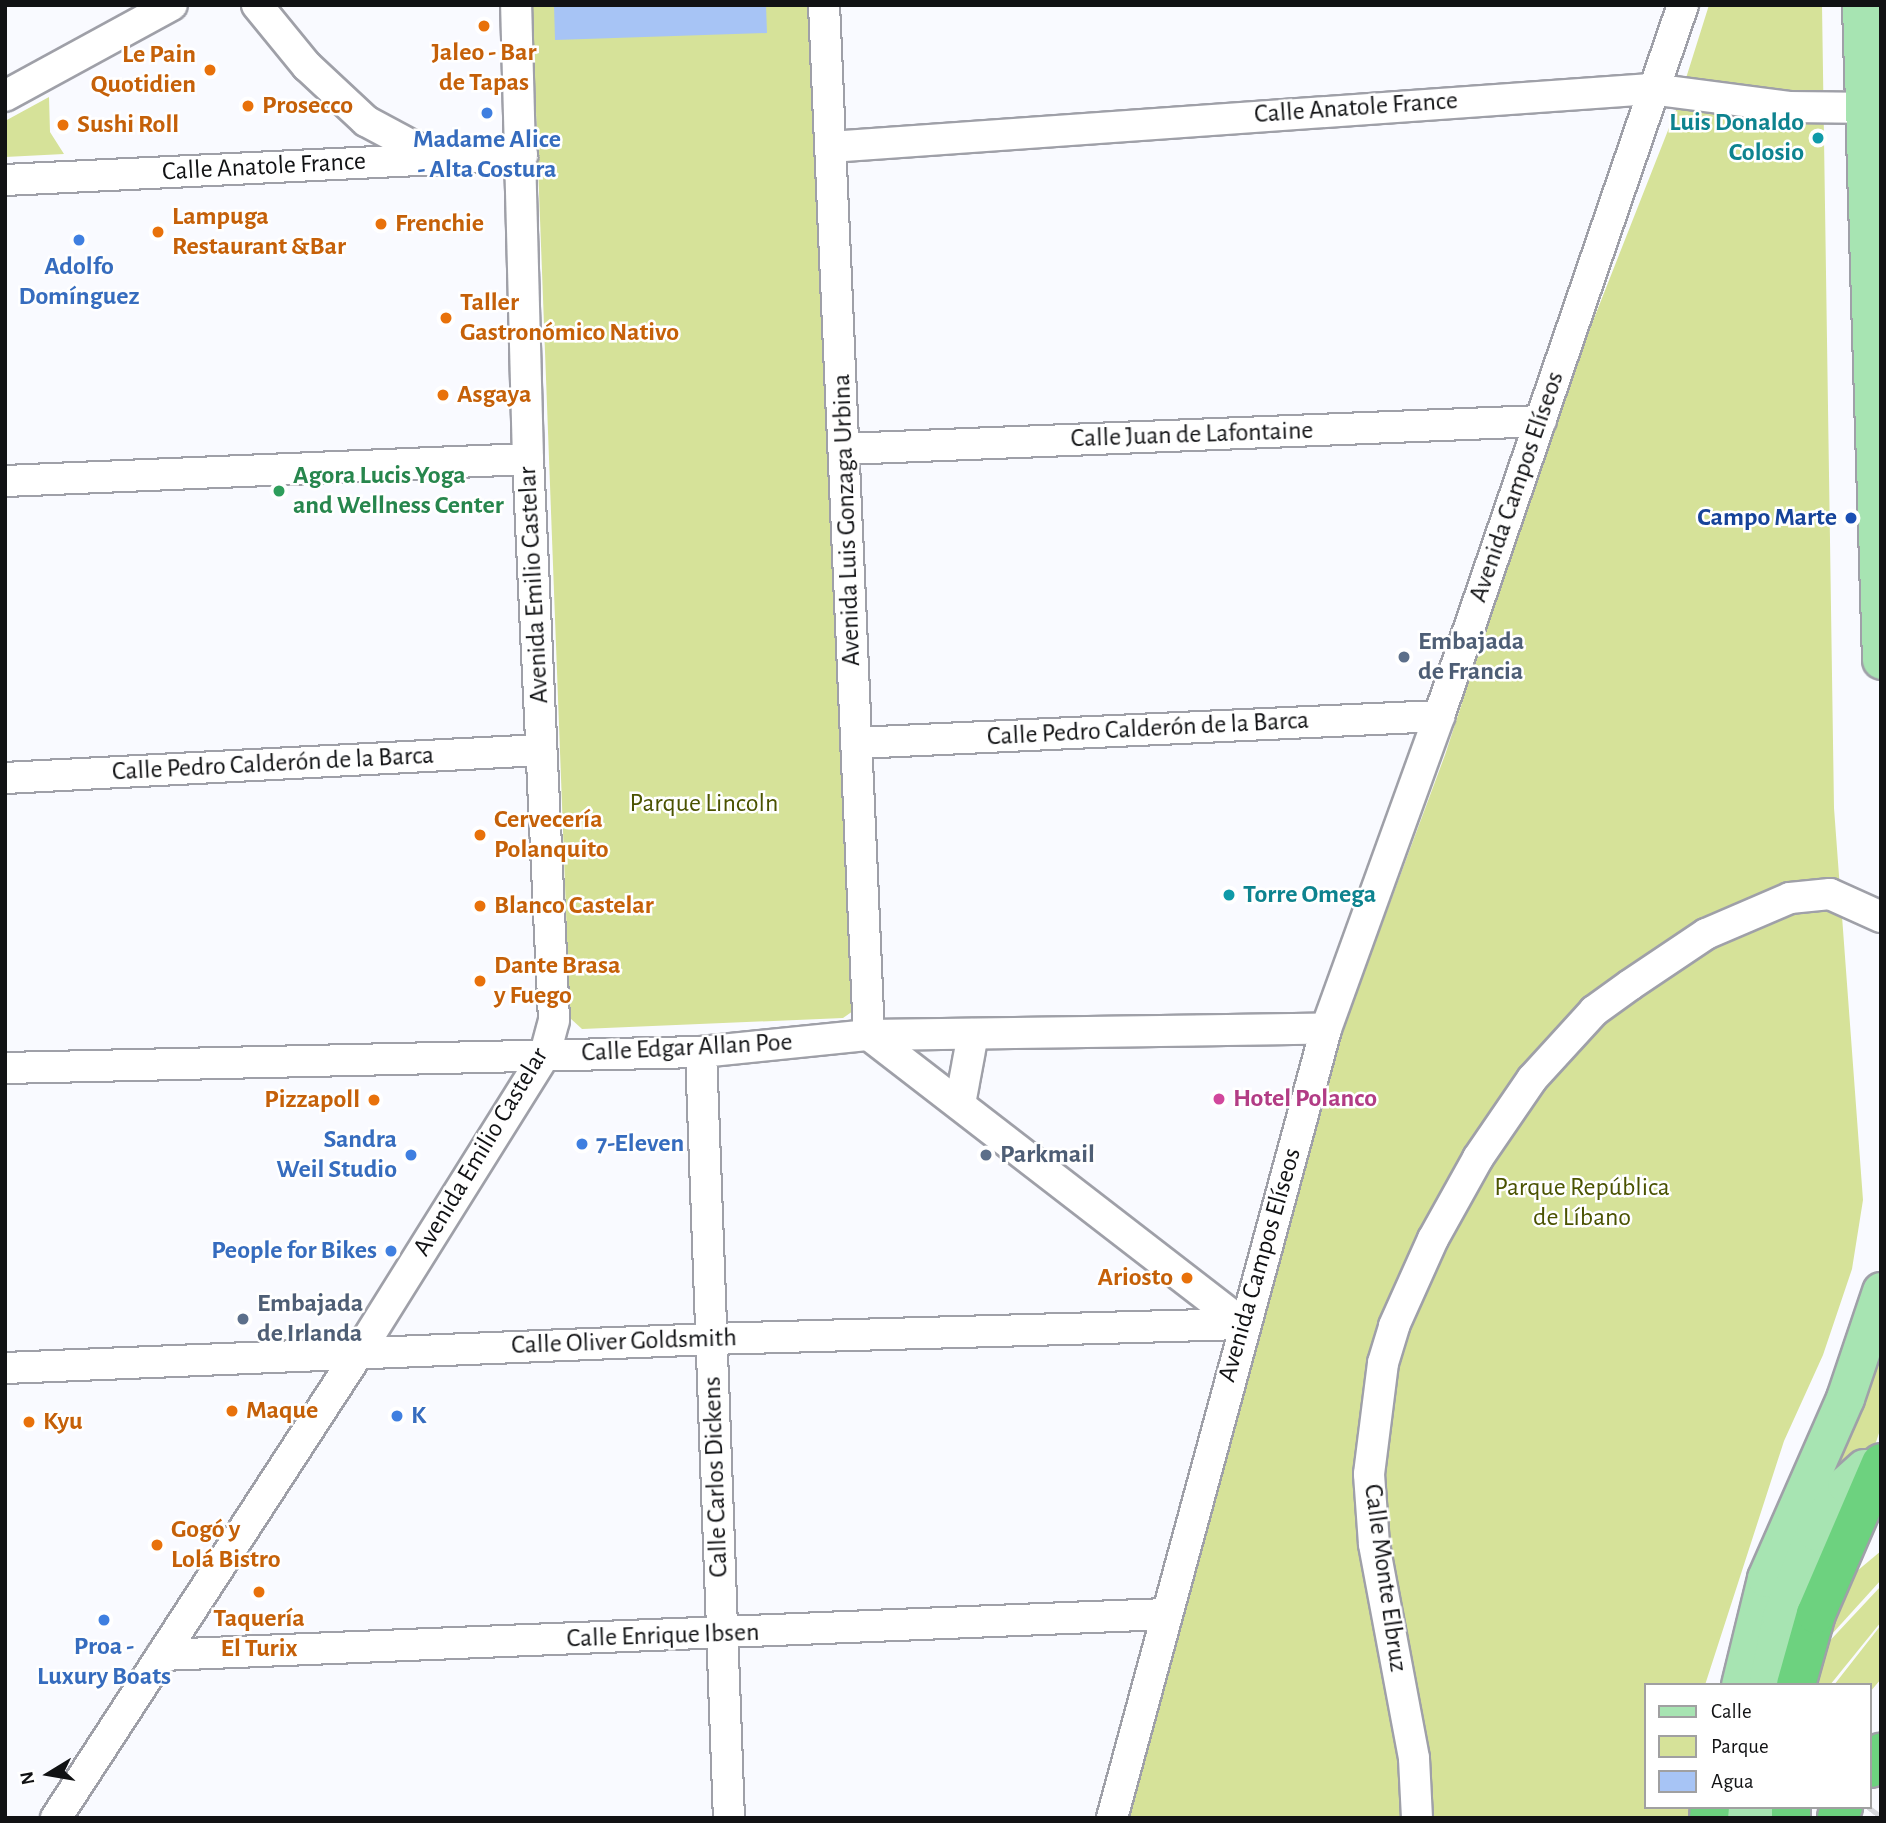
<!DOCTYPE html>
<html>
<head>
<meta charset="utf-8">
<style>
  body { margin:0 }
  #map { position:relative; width:1886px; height:1823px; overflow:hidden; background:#f9faff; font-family:"Alegreya Sans",sans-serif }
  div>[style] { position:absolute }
  .green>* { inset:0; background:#d6e299 }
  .water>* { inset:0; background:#a7c4f5 }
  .highway-tunnel>* { height:38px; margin-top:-19px; transform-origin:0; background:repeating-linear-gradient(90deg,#d6d7dc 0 38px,transparent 0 57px) }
  .roads { filter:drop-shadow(2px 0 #9fa0a8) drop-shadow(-2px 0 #9fa0a8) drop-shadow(0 2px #9fa0a8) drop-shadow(0 -2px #9fa0a8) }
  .minor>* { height:30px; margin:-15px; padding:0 15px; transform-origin:15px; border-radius:15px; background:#fff }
  .major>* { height:37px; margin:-18.5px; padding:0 18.5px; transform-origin:18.5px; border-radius:18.5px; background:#a7e4b2 }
  .highway>* { height:38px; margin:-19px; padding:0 19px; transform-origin:19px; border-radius:19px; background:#6dd27f }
  .dots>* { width:19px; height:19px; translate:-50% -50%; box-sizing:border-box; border:4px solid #fff; border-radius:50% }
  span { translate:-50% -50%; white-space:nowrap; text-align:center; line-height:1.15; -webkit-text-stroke:5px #fff; paint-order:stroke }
  .food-label { font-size:26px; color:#c56008; font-weight:700 }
  .right { translate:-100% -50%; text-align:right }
  .left { translate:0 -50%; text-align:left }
  .street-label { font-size:26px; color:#111214 }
  .culture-label { font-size:26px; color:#0d838f; font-weight:700 }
  .shop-label { font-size:26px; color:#366cbe; font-weight:700 }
  .leisure-label { font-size:26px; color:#27864d; font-weight:700 }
  .transit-label { font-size:26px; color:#164399; font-weight:700 }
  .service-label { font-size:26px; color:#4e5e75; font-weight:700 }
  .park-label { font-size:26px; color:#4a5200 }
  .hotel-label { font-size:26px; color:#b23c85; font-weight:700 }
  .frame { position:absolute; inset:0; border:7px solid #111214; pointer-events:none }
  .legend { position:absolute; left:1644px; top:1683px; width:228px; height:126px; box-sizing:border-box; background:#fff; border:2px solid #a0a0a1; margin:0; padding:9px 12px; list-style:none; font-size:21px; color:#111214 }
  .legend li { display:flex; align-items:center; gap:14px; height:35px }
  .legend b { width:35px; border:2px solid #a0a0a1 }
  .north { position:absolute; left:14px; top:1739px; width:70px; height:70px; -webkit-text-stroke:5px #fff; paint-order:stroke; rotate:259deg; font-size:19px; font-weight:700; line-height:28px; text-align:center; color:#111214 }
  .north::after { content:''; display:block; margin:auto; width:24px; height:32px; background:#111214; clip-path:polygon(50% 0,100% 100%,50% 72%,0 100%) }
</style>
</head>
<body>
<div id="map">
  <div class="green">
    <i style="clip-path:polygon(532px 5px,813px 5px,853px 1011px,843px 1018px,582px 1029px,570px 1018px)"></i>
    <i style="clip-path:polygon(1709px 5px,1822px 5px,1834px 808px,1863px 1200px,1852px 1269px,1823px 1355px,1784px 1441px,1705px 1685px,1646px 1685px,1646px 1807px,1690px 1807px,1691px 1818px,1118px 1818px,1342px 1032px,1445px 755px,1556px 415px,1676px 110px)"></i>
    <i style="clip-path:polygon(49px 97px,50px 132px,64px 154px,5px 157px,5px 121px)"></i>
    <i style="clip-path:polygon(1881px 1356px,1881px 1427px,1874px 1448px,1828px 1486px,1840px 1445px)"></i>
    <i style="clip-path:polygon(1881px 1551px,1881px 1580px,1822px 1645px,1845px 1581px)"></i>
    <i style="clip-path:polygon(1881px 1586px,1881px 1622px,1830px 1685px,1814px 1685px,1823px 1648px)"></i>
    <i style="clip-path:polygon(1881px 1625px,1881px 1679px,1870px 1692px,1870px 1685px,1834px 1685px)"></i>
  </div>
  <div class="water">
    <i style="clip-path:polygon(554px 5px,766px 5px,767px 33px,555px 40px)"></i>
  </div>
  <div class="highway-tunnel">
    <i style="left:1878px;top:1818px;width:5px;rotate:-53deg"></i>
  </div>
  <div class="roads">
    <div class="minor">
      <i style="left:257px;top:5px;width:79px;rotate:50.7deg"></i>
      <i style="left:307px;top:66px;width:81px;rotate:43deg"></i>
      <i style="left:366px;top:121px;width:81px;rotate:28.2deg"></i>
      <i style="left:824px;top:5px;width:1031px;rotate:87.5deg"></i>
      <i style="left:5px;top:96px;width:190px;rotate:-28.6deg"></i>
      <i style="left:830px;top:147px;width:823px;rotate:-4.04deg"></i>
      <i style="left:1651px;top:89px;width:139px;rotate:7.4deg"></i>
      <i style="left:1789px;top:107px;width:92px;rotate:0.6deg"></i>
      <i style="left:5px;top:180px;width:518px;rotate:-2.77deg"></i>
      <i style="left:844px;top:449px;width:697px;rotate:-2.3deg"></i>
      <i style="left:5px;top:481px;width:523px;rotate:-2.41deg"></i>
      <i style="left:856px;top:743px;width:584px;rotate:-2.65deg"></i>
      <i style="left:5px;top:778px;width:537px;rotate:-2.99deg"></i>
      <i style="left:869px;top:1035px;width:473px;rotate:37.7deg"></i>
      <i style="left:701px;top:1052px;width:767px;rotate:87.91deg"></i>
      <i style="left:5px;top:1068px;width:696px;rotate:-1.32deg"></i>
      <i style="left:701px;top:1052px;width:169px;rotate:-5.8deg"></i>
      <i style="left:869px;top:1035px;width:457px;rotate:-0.8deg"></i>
      <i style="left:960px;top:1104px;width:71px;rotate:-79.5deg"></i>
      <i style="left:5px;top:1368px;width:707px;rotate:-2.35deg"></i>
      <i style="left:711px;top:1339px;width:532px;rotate:-1.62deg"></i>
      <i style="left:162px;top:1655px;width:1003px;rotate:-2.34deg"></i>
      <i style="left:56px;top:1818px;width:556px;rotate:-56.97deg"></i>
      <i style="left:359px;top:1352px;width:351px;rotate:-58deg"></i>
      <i style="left:545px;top:1054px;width:35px;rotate:-75deg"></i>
      <i style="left:554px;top:1020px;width:562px;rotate:-92.65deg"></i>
      <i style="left:528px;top:459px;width:454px;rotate:-91.5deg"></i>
      <i style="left:1112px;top:1818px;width:818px;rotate:-74.82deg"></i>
      <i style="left:1326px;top:1029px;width:333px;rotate:-70.1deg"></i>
      <i style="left:1439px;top:716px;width:752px;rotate:-71.06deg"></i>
      <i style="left:1417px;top:1818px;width:60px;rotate:-92.9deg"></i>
      <i style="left:1414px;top:1758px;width:218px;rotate:-100.6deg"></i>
      <i style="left:1374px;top:1544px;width:70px;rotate:-94.1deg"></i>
      <i style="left:1369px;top:1474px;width:112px;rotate:-82.8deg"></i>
      <i style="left:1383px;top:1363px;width:39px;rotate:-73deg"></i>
      <i style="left:1394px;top:1326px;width:95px;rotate:-65.9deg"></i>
      <i style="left:1433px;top:1239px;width:93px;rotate:-60.9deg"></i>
      <i style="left:1478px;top:1158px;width:96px;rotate:-55.6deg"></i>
      <i style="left:1532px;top:1079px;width:92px;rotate:-47.6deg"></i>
      <i style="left:1594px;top:1011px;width:44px;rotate:-35.8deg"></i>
      <i style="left:1630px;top:985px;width:92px;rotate:-33.9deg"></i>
      <i style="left:1706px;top:934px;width:91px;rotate:-23.2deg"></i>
      <i style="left:1790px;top:898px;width:40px;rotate:-5.7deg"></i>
      <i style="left:1830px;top:894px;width:56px;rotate:24.3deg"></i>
    </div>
    <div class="major">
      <i style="left:1861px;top:5px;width:655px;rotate:88.25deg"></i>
      <i style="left:1740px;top:1685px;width:110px;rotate:-76.3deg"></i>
      <i style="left:1766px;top:1578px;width:197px;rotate:-66.3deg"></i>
      <i style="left:1845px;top:1398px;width:113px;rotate:-71.4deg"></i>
      <i style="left:1767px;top:1685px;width:69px;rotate:-78.4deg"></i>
      <i style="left:1781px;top:1617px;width:92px;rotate:-68.4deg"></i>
      <i style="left:1815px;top:1531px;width:56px;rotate:-56.6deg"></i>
      <i style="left:1846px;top:1484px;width:24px;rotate:-42deg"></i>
      <i style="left:1737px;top:1807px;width:11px;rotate:85deg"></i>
      <i style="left:1767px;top:1807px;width:11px;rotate:85deg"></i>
    </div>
    <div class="highway">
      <i style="left:1796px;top:1685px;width:74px;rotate:-74.3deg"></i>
      <i style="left:1816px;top:1614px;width:164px;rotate:-66.7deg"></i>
      <i style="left:1870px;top:1768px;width:19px;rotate:-54deg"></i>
      <i style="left:1791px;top:1807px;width:11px;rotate:90deg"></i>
      <i style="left:1837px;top:1817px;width:12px;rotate:-59deg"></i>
      <i style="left:1709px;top:1818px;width:11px;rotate:-85deg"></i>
    </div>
  </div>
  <div class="dots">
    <i style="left:484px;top:26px;background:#e8710a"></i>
    <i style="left:210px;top:70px;background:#e8710a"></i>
    <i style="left:248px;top:106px;background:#e8710a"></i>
    <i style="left:487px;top:113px;background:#3f7fe0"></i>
    <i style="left:63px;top:125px;background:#e8710a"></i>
    <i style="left:1818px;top:138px;background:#0f9aa8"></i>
    <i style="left:381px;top:224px;background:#e8710a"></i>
    <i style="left:158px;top:232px;background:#e8710a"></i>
    <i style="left:79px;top:240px;background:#3f7fe0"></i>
    <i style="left:446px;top:318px;background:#e8710a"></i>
    <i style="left:443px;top:395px;background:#e8710a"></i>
    <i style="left:279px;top:491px;background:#2e9e5b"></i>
    <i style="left:1851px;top:518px;background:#1a4fb4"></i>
    <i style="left:1404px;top:657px;background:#5c6f8a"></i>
    <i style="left:480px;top:835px;background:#e8710a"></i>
    <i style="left:1229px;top:895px;background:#0f9aa8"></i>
    <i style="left:480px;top:906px;background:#e8710a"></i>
    <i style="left:480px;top:981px;background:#e8710a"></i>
    <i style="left:1219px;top:1099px;background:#d1479c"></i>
    <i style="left:374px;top:1100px;background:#e8710a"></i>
    <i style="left:582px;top:1144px;background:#3f7fe0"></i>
    <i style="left:411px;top:1155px;background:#3f7fe0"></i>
    <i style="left:986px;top:1155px;background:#5c6f8a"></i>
    <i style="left:391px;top:1251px;background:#3f7fe0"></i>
    <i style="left:1187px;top:1278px;background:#e8710a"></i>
    <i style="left:243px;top:1319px;background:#5c6f8a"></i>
    <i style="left:232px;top:1411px;background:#e8710a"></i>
    <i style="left:397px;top:1416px;background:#3f7fe0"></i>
    <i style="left:29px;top:1422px;background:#e8710a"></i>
    <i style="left:157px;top:1545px;background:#e8710a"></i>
    <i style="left:259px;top:1592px;background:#e8710a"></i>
    <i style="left:104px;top:1620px;background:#3f7fe0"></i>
  </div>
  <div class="food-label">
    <span style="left:484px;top:68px">Jaleo - Bar<br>de Tapas</span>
    <span class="right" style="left:196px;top:70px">Le Pain<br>Quotidien</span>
    <span class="left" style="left:262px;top:106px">Prosecco</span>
    <span class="left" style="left:77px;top:125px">Sushi Roll</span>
    <span class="left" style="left:172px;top:232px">Lampuga<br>Restaurant &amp;Bar</span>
    <span class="left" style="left:395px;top:224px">Frenchie</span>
    <span class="left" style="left:460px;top:318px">Taller<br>Gastronómico Nativo</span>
    <span class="left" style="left:457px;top:395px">Asgaya</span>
    <span class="left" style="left:494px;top:835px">Cervecería<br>Polanquito</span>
    <span class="left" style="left:494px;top:906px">Blanco Castelar</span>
    <span class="left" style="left:494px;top:981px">Dante Brasa<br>y Fuego</span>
    <span class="right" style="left:360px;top:1100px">Pizzapoll</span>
    <span class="right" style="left:1173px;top:1278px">Ariosto</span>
    <span class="left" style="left:246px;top:1411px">Maque</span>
    <span class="left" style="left:43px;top:1422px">Kyu</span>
    <span class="left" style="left:171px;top:1545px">Gogó y<br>Lolá Bistro</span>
    <span style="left:259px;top:1634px">Taquería<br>El Turix</span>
  </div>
  <div class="street-label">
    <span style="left:1356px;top:108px;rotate:-4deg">Calle Anatole France</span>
    <span style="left:264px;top:167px;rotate:-3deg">Calle Anatole France</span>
    <span style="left:1192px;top:435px;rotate:-2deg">Calle Juan de Lafontaine</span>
    <span style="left:1517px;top:487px;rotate:-71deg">Avenida Campos Elíseos</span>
    <span style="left:847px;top:520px;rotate:-92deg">Avenida Luis Gonzaga Urbina</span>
    <span style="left:534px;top:585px;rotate:-93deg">Avenida Emilio Castelar</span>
    <span style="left:1148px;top:729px;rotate:-3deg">Calle Pedro Calderón de la Barca</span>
    <span style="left:273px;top:764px;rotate:-3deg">Calle Pedro Calderón de la Barca</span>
    <span style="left:687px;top:1048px;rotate:-3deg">Calle Edgar Allan Poe</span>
    <span style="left:481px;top:1152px;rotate:-59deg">Avenida Emilio Castelar</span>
    <span style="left:1260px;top:1265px;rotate:-74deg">Avenida Campos Elíseos</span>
    <span style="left:624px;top:1342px;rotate:-2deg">Calle Oliver Goldsmith</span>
    <span style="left:716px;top:1477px;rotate:-92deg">Calle Carlos Dickens</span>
    <span style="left:1385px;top:1578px;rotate:82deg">Calle Monte Elbruz</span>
    <span style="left:663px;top:1636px;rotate:-2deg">Calle Enrique Ibsen</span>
  </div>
  <div class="culture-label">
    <span class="right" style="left:1804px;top:138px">Luis Donaldo<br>Colosio</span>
    <span class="left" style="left:1243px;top:895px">Torre Omega</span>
  </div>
  <div class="shop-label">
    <span style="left:487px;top:155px">Madame Alice<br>- Alta Costura</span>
    <span style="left:79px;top:282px">Adolfo<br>Domínguez</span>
    <span class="right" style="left:397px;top:1155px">Sandra<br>Weil Studio</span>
    <span class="left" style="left:596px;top:1144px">7-Eleven</span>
    <span class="right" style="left:377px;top:1251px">People for Bikes</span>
    <span class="left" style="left:411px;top:1416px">K</span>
    <span style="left:104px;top:1662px">Proa -<br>Luxury Boats</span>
  </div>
  <div class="leisure-label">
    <span class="left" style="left:293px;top:491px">Agora Lucis Yoga<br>and Wellness Center</span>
  </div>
  <div class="transit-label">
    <span class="right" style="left:1837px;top:518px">Campo Marte</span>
  </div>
  <div class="service-label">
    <span class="left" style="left:1418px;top:657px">Embajada<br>de Francia</span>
    <span class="left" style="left:1000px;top:1155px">Parkmail</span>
    <span class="left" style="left:257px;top:1319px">Embajada<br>de Irlanda</span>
  </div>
  <div class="park-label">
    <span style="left:704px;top:804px">Parque Lincoln</span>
    <span style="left:1582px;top:1203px">Parque República<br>de Líbano</span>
  </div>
  <div class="hotel-label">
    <span class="left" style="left:1233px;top:1099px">Hotel Polanco</span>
  </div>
  <div class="frame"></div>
  <ul class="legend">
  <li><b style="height:9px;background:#a7e4b2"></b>Calle</li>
  <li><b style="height:19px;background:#d6e299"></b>Parque</li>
  <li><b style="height:19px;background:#a7c4f5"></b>Agua</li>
  </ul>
  <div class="north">N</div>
</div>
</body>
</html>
